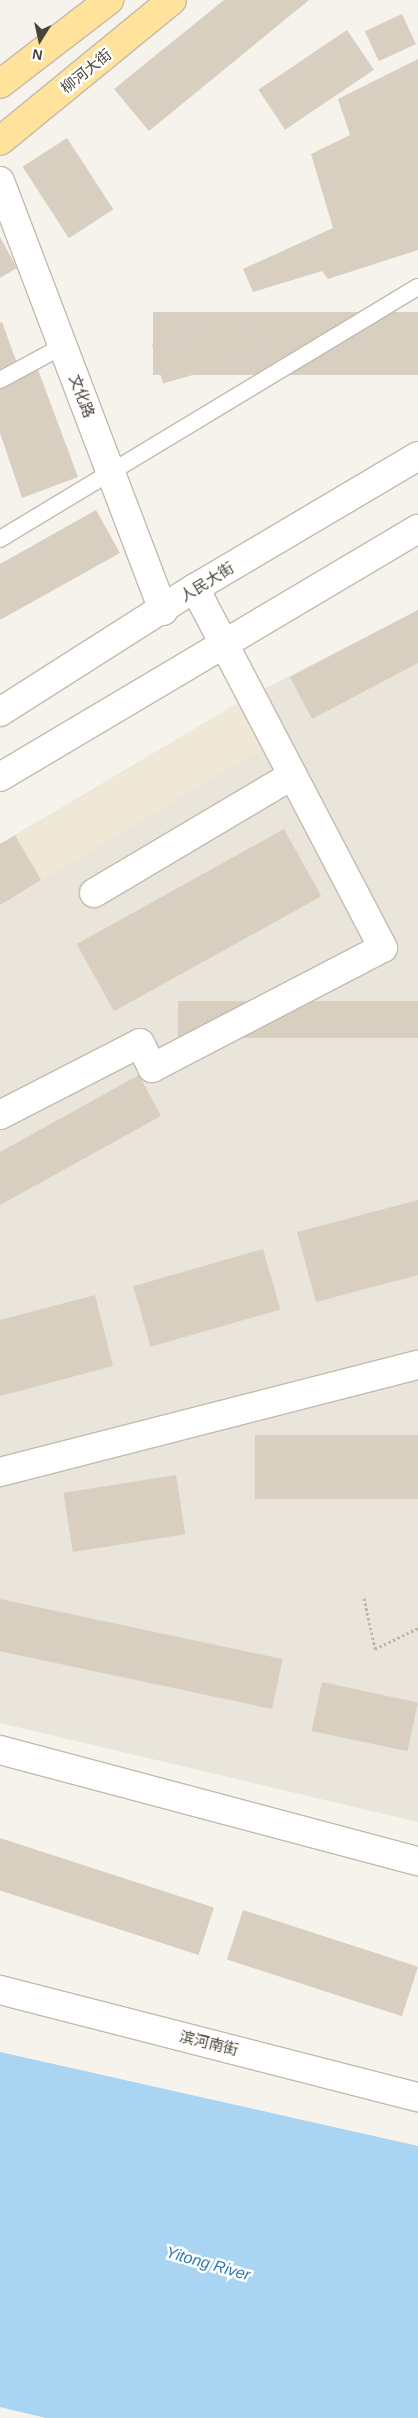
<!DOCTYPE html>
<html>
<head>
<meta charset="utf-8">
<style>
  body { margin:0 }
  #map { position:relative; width:418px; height:2418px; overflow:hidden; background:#f6f3ec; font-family:Arial,"Noto Sans SC",sans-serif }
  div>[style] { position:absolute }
  .residential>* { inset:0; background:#eae5da }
  .education>* { inset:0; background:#efe8d6; transform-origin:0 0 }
  .water>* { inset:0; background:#a9d4f2 }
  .building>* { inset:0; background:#d8cfc1; transform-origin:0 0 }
  .path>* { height:3px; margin-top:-1.5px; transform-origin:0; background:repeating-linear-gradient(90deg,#c4b79f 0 2.5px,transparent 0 5px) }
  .roads { filter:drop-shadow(1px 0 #c2bbae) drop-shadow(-1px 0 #c2bbae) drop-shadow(0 1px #c2bbae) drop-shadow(0 -1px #c2bbae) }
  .service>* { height:16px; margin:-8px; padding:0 8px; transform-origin:8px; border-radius:8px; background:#fff }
  .minor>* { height:28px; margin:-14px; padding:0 14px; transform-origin:14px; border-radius:14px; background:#fff }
  .tertiary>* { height:28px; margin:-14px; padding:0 14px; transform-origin:14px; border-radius:14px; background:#fff }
  .primary>* { height:28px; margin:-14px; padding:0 14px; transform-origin:14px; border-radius:14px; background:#ffe39c }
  span { translate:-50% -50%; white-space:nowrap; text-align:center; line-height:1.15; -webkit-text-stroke:5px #fff; paint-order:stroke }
  .street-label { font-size:15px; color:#4b4439 }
  .water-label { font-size:16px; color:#2e7ab2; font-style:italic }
  .north { position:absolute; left:15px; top:15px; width:50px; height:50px; -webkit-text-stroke:4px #fff; paint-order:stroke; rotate:190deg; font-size:14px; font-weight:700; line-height:20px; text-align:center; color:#4b4439 }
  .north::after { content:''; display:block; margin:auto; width:18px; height:22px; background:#4b4439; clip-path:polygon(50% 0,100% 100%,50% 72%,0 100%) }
</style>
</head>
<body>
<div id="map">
  <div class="residential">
    <i style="clip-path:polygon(418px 610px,418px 1822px,0 1723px,0 844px,243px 700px)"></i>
  </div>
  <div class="education">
    <i style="left:243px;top:700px;width:51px;height:265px;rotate:59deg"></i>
  </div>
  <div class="water">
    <i style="clip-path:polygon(0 2052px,418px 2146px,418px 2418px,46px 2418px,0 2407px)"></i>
  </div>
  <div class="building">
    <i style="clip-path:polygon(224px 0,309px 0,149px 131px,114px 89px)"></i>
    <i style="left:402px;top:14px;width:33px;height:41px;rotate:65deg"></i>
    <i style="left:347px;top:30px;width:48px;height:107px;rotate:56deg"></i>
    <i style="clip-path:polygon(418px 59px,418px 250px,328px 279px,322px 271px,253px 292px,243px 269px,333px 228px,311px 154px,350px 135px,338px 99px)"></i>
    <i style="left:67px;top:138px;width:85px;height:53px;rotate:57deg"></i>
    <i style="clip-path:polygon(0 237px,17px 268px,0 278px)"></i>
    <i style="left:418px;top:312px;width:63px;height:265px;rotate:90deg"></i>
    <i style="left:250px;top:317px;width:40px;height:102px;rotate:74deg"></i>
    <i style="clip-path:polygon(2px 322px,18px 366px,0 373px,0 323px)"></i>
    <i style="clip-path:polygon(37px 367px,78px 477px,22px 498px,0 433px,0 384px)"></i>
    <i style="clip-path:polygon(96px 510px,120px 553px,0 620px,0 564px)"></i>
    <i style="clip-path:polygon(418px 610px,418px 663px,312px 719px,290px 677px)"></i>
    <i style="left:284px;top:829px;width:77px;height:237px;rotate:61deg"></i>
    <i style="clip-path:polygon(15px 835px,41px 880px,0 905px,0 844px)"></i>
    <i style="left:418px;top:1001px;width:37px;height:240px;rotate:90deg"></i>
    <i style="clip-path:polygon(139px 1075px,161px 1116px,0 1205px,0 1152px)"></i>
    <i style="clip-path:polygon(418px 1200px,418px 1275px,316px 1302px,297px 1232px)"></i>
    <i style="left:263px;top:1249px;width:63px;height:135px;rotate:74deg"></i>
    <i style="clip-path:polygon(95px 1295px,113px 1366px,0 1396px,0 1320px)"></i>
    <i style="left:418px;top:1435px;width:64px;height:163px;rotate:90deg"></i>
    <i style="left:176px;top:1475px;width:60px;height:114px;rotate:81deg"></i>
    <i style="left:0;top:1599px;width:289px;height:51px;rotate:12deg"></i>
    <i style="left:322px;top:1682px;width:98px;height:50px;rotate:12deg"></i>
    <i style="left:0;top:1838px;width:225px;height:50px;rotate:18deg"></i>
    <i style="left:243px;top:1910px;width:184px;height:52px;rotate:18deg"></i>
  </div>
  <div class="path">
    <i style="left:364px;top:1598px;width:52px;rotate:77.8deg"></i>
    <i style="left:375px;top:1649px;width:48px;rotate:-26deg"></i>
  </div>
  <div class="roads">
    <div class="service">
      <i style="left:0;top:380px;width:72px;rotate:-28.4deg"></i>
      <i style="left:0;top:539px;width:488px;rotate:-31.1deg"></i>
    </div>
    <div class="minor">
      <i style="left:0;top:181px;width:460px;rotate:69.2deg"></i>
      <i style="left:94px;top:893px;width:231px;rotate:-30.7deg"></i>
      <i style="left:0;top:1115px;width:157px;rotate:-27.2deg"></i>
      <i style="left:140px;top:1043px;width:28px;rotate:64deg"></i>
      <i style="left:152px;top:1068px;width:260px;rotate:-27.5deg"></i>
      <i style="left:383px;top:948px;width:406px;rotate:-117.6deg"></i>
      <i style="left:0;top:1472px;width:431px;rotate:-14.4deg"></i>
      <i style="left:0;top:1750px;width:432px;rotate:14.9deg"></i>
      <i style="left:0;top:1990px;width:431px;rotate:14.4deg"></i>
    </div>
    <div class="tertiary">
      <i style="left:0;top:712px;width:231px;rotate:-32.5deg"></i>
      <i style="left:195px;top:588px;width:259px;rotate:-30.6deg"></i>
      <i style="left:0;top:777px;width:486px;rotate:-30.7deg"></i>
    </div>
    <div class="primary">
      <i style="left:0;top:84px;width:138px;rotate:-37.6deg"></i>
      <i style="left:0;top:141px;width:222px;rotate:-39.3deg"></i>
    </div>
  </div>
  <div class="street-label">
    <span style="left:86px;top:71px;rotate:-39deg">柳河大街</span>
    <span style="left:82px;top:396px;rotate:69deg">文化路</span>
    <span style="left:207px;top:582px;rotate:-32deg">人民大街</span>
    <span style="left:209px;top:2043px;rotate:14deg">滨河南街</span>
  </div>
  <div class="water-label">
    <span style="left:208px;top:2264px;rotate:16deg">Yitong River</span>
  </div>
  <div class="north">N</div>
</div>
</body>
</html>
